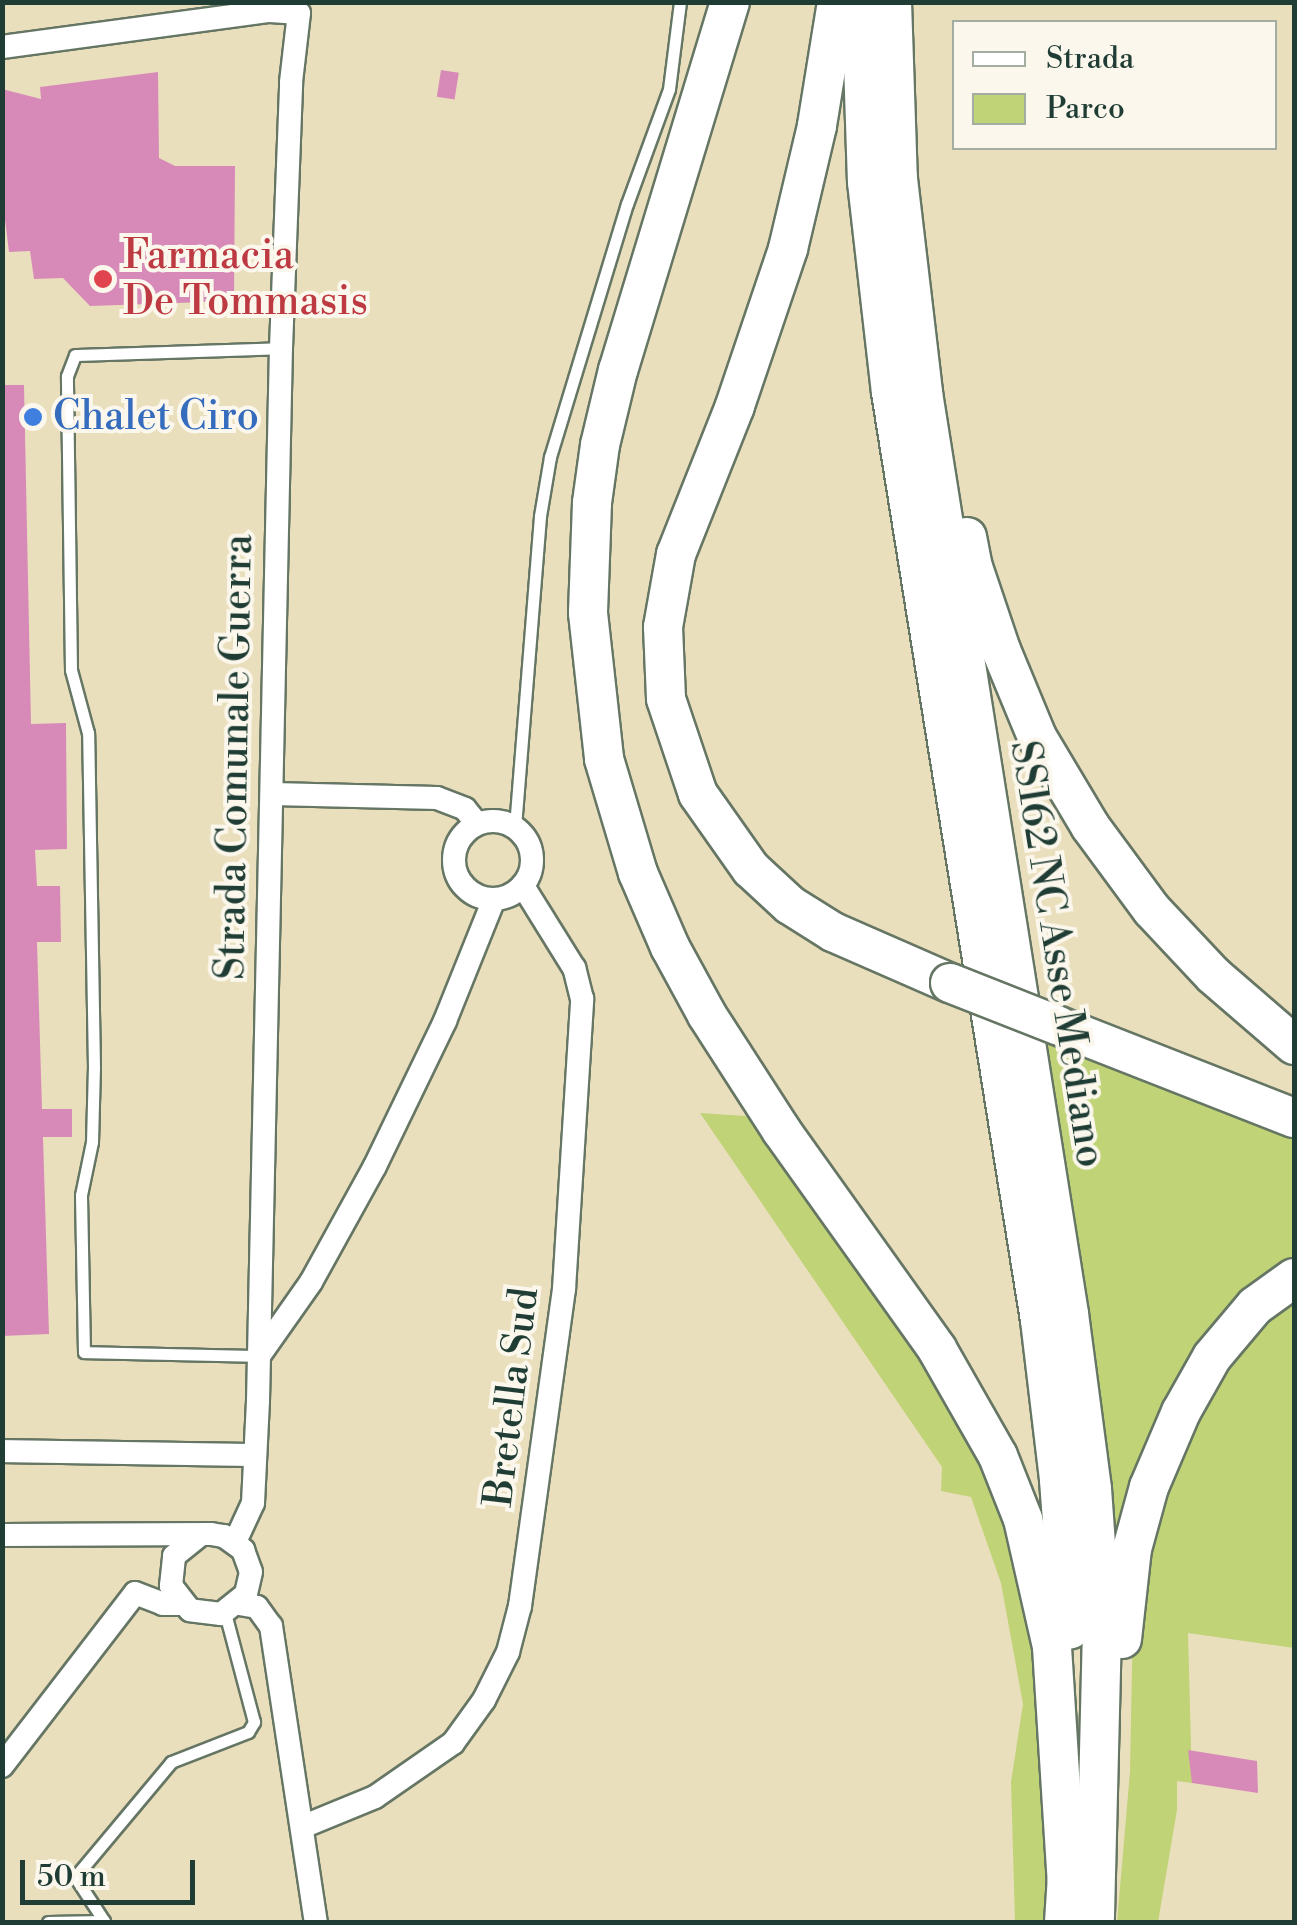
<!DOCTYPE html>
<html>
<head>
<meta charset="utf-8">
<style>
  body { margin:0 }
  #map { position:relative; width:1297px; height:1925px; overflow:hidden; background:#eadfbc; font-family:"Libre Bodoni",serif }
  div>[style] { position:absolute }
  .green>* { inset:0; background:#c0d376 }
  .building>* { inset:0; background:#d78ab8; transform-origin:0 0 }
  .roads { filter:drop-shadow(2px 0 #667664) drop-shadow(-2px 0 #667664) drop-shadow(0 2px #667664) drop-shadow(0 -2px #667664) }
  .service>* { height:11px; margin:-5.5px; padding:0 5.5px; transform-origin:5.5px; border-radius:5.5px; background:#fff }
  .minor>* { height:22px; margin:-11px; padding:0 11px; transform-origin:11px; border-radius:11px; background:#fff }
  .minor>.ring { margin:-11px; padding:0; box-sizing:content-box; background:none; border:22px solid #fff; border-radius:50% }
  .trunk>* { height:38px; margin:-19px; padding:0 19px; transform-origin:19px; border-radius:19px; background:#fff }
  .bridges { filter:drop-shadow(2px 0 #667664) drop-shadow(-2px 0 #667664) drop-shadow(0 2px #667664) drop-shadow(0 -2px #667664) }
  .trunk-bridge>* { height:38px; margin:-19px; padding:0 19px; transform-origin:19px; border-radius:19px; background:#fff }
  .dots>* { width:28px; height:28px; translate:-50% -50%; box-sizing:border-box; border:5px solid #fbf7ec; border-radius:50% }
  span { translate:-50% -50%; white-space:nowrap; text-align:center; line-height:1.15; -webkit-text-stroke:8px #fbf7ec; paint-order:stroke }
  .health-label { font-size:40px; color:#be3a42 }
  .left { translate:0 -50%; text-align:left }
  .shop-label { font-size:40px; color:#366cbe }
  .street-label { font-size:40px; color:#1f3d34 }
  .frame { position:absolute; inset:0; border:5px solid #1f3d34; pointer-events:none }
  .legend { position:absolute; left:952px; top:20px; width:325px; height:130px; box-sizing:border-box; background:#fbf7ec; border:2px solid #a3ada2; margin:0; padding:12px 18px; list-style:none; font-size:30px; color:#1f3d34 }
  .legend li { display:flex; align-items:center; gap:20px; height:50px }
  .legend b { width:50px; border:2px solid #a3ada2 }
  .scale { position:absolute; left:20px; top:1860px; width:175px; height:45px; box-sizing:border-box; border:5px solid #1f3d34; border-top:0; padding-left:12px; font-size:30px; line-height:35px; white-space:nowrap; color:#1f3d34; -webkit-text-stroke:8px #fbf7ec; paint-order:stroke }
</style>
</head>
<body>
<div id="map">
  <div class="green">
    <i style="clip-path:polygon(1040px 1036px,1294px 1132px,1294px 1268px,1252px 1294px,1115px 1548px,1093px 1350px)"></i>
    <i style="clip-path:polygon(700px 1113px,761px 1117px,954px 1394px,1032px 1571px,1050px 1755px,1044px 1922px,1015px 1922px,1011px 1782px,1023px 1704px,1001px 1583px,971px 1497px,941px 1491px,942px 1467px)"></i>
    <i style="clip-path:polygon(1294px 1290px,1294px 1648px,1188px 1633px,1192px 1783px,1177px 1781px,1177px 1810px,1158px 1922px,1117px 1922px,1130px 1772px,1133px 1614px,1167px 1472px,1222px 1360px)"></i>
  </div>
  <div class="building">
    <i style="left:441px;top:70px;width:18px;height:27px;rotate:9deg"></i>
    <i style="clip-path:polygon(158px 72px,159px 158px,175px 166px,235px 166px,234px 301px,90px 306px,63px 278px,34px 279px,30px 251px,9px 252px,2px 195px,2px 89px,41px 99px,40px 87px)"></i>
    <i style="clip-path:polygon(2px 385px,24px 385px,31px 724px,66px 723px,67px 849px,35px 850px,37px 886px,60px 886px,61px 942px,37px 942px,42px 1109px,72px 1109px,72px 1137px,43px 1137px,49px 1334px,2px 1336px)"></i>
    <i style="clip-path:polygon(1188px 1750px,1257px 1761px,1258px 1793px,1192px 1783px)"></i>
  </div>
  <div class="roads">
    <div class="service">
      <i style="left:515px;top:827px;width:312px;rotate:-85.4deg"></i>
      <i style="left:540px;top:516px;width:60px;rotate:-80.4deg"></i>
      <i style="left:550px;top:457px;width:264px;rotate:-73.1deg"></i>
      <i style="left:627px;top:204px;width:122px;rotate:-69.9deg"></i>
      <i style="left:669px;top:89px;width:88px;rotate:-82.8deg"></i>
      <i style="left:259px;top:1356px;width:175px;rotate:-178.7deg"></i>
      <i style="left:84px;top:1352px;width:157px;rotate:-91.1deg"></i>
      <i style="left:81px;top:1195px;width:54px;rotate:-78.3deg"></i>
      <i style="left:92px;top:1142px;width:74px;rotate:-88.5deg"></i>
      <i style="left:94px;top:1068px;width:335px;rotate:-91deg"></i>
      <i style="left:88px;top:733px;width:65px;rotate:-105.1deg"></i>
      <i style="left:71px;top:670px;width:294px;rotate:-90.8deg"></i>
      <i style="left:67px;top:376px;width:22px;rotate:-69deg"></i>
      <i style="left:75px;top:355px;width:206px;rotate:-1.9deg"></i>
      <i style="left:48px;top:1922px;width:56px;rotate:-1deg"></i>
      <i style="left:104px;top:1921px;width:53px;rotate:-123.4deg"></i>
      <i style="left:75px;top:1877px;width:150px;rotate:-50.1deg"></i>
      <i style="left:171px;top:1762px;width:83px;rotate:-21.3deg"></i>
      <i style="left:248px;top:1732px;width:12px;rotate:-59deg"></i>
      <i style="left:254px;top:1722px;width:113px;rotate:-104.9deg"></i>
    </div>
    <div class="minor">
      <i style="left:2px;top:47px;width:270px;rotate:-7.7deg"></i>
      <i style="left:270px;top:11px;width:29px;rotate:4deg"></i>
      <i style="left:273px;top:794px;width:164px;rotate:1.4deg"></i>
      <i style="left:437px;top:798px;width:30px;rotate:21deg"></i>
      <i style="left:465px;top:809px;width:19px;rotate:51deg"></i>
      <i class="ring" style="left:454px;top:821px;width:56px;height:56px"></i>
      <i style="left:259px;top:1356px;width:90px;rotate:-54.9deg"></i>
      <i style="left:311px;top:1282px;width:132px;rotate:-61.1deg"></i>
      <i style="left:375px;top:1166px;width:161px;rotate:-64.2deg"></i>
      <i style="left:445px;top:1021px;width:131px;rotate:-68.1deg"></i>
      <i style="left:2px;top:1451px;width:253px;rotate:0.9deg"></i>
      <i style="left:2px;top:1535px;width:209px;rotate:-0.3deg"></i>
      <i style="left:211px;top:1534px;width:13px;rotate:9deg"></i>
      <i style="left:224px;top:1536px;width:24px;rotate:36deg"></i>
      <i style="left:243px;top:1550px;width:23px;rotate:70deg"></i>
      <i style="left:251px;top:1572px;width:23px;rotate:103deg"></i>
      <i style="left:246px;top:1594px;width:32px;rotate:141deg"></i>
      <i style="left:221px;top:1614px;width:31px;rotate:-173deg"></i>
      <i style="left:190px;top:1610px;width:31px;rotate:-128deg"></i>
      <i style="left:171px;top:1586px;width:30px;rotate:-84deg"></i>
      <i style="left:174px;top:1556px;width:32px;rotate:-39deg"></i>
      <i style="left:235px;top:1542px;width:43px;rotate:-65.2deg"></i>
      <i style="left:253px;top:1503px;width:102px;rotate:-87.2deg"></i>
      <i style="left:258px;top:1401px;width:1053px;rotate:-88.75deg"></i>
      <i style="left:281px;top:348px;width:266px;rotate:-87.8deg"></i>
      <i style="left:291px;top:82px;width:69px;rotate:-83.4deg"></i>
      <i style="left:239px;top:1604px;width:18px;rotate:9deg"></i>
      <i style="left:257px;top:1607px;width:24px;rotate:54deg"></i>
      <i style="left:271px;top:1626px;width:299px;rotate:81.4deg"></i>
      <i style="left:2px;top:1766px;width:218px;rotate:-52.4deg"></i>
      <i style="left:135px;top:1593px;width:30px;rotate:21deg"></i>
      <i style="left:163px;top:1604px;width:19px"></i>
      <i style="left:302px;top:1827px;width:79px;rotate:-22.3deg"></i>
      <i style="left:375px;top:1797px;width:95px;rotate:-34.7deg"></i>
      <i style="left:453px;top:1743px;width:53px;rotate:-54.2deg"></i>
      <i style="left:484px;top:1700px;width:54px;rotate:-63.4deg"></i>
      <i style="left:508px;top:1652px;width:48px;rotate:-75.4deg"></i>
      <i style="left:520px;top:1606px;width:320px;rotate:-82.1deg"></i>
      <i style="left:564px;top:1289px;width:291px;rotate:-86.4deg"></i>
      <i style="left:582px;top:999px;width:32px;rotate:-104deg"></i>
      <i style="left:574px;top:968px;width:97px;rotate:-121.9deg"></i>
    </div>
    <div class="trunk">
      <i style="left:730px;top:2px;width:385px;rotate:106.9deg"></i>
      <i style="left:618px;top:370px;width:77px;rotate:103.5deg"></i>
      <i style="left:600px;top:445px;width:59px;rotate:97.9deg"></i>
      <i style="left:592px;top:503px;width:110px;rotate:92.1deg"></i>
      <i style="left:588px;top:613px;width:147px;rotate:83.7deg"></i>
      <i style="left:604px;top:759px;width:119px;rotate:73.4deg"></i>
      <i style="left:638px;top:873px;width:81px;rotate:66.6deg"></i>
      <i style="left:670px;top:947px;width:77px;rotate:61.4deg"></i>
      <i style="left:707px;top:1015px;width:137px;rotate:57.2deg"></i>
      <i style="left:781px;top:1130px;width:269px;rotate:54.5deg"></i>
      <i style="left:937px;top:1349px;width:123px;rotate:60.3deg"></i>
      <i style="left:998px;top:1456px;width:68px;rotate:68.4deg"></i>
      <i style="left:1023px;top:1519px;width:131px;rotate:77.2deg"></i>
      <i style="left:1052px;top:1647px;width:236px;rotate:86.4deg"></i>
      <i style="left:837px;top:2px;width:126px;rotate:99.2deg"></i>
      <i style="left:817px;top:126px;width:126px;rotate:103.3deg"></i>
      <i style="left:788px;top:249px;width:166px;rotate:108.7deg"></i>
      <i style="left:735px;top:406px;width:159px;rotate:111.7deg"></i>
      <i style="left:676px;top:554px;width:74px;rotate:100.1deg"></i>
      <i style="left:663px;top:627px;width:72px;rotate:87.6deg"></i>
      <i style="left:666px;top:699px;width:100px;rotate:71.4deg"></i>
      <i style="left:698px;top:794px;width:92px;rotate:54.8deg"></i>
      <i style="left:751px;top:869px;width:53px;rotate:42.7deg"></i>
      <i style="left:790px;top:905px;width:51px;rotate:32.1deg"></i>
      <i style="left:833px;top:932px;width:128px;rotate:23.6deg"></i>
      <i style="left:861px;top:2px;width:180px;rotate:88.1deg"></i>
      <i style="left:867px;top:182px;width:211px;rotate:83.5deg"></i>
      <i style="left:891px;top:392px;width:940px;rotate:80.88deg"></i>
      <i style="left:1040px;top:1320px;width:161px;rotate:83.2deg"></i>
      <i style="left:1059px;top:1480px;width:150px;rotate:85.8deg"></i>
      <i style="left:892px;top:2px;width:177px;rotate:88.1deg"></i>
      <i style="left:898px;top:179px;width:215px;rotate:83.3deg"></i>
      <i style="left:923px;top:393px;width:933px;rotate:80.99deg"></i>
      <i style="left:1069px;top:1314px;width:177px;rotate:82.5deg"></i>
      <i style="left:1092px;top:1489px;width:140px;rotate:85.9deg"></i>
      <i style="left:1102px;top:1629px;width:293px;rotate:91.4deg"></i>
      <i style="left:967px;top:537px;width:31px;rotate:79deg"></i>
      <i style="left:973px;top:567px;width:88px;rotate:71.4deg"></i>
      <i style="left:1001px;top:650px;width:94px;rotate:67.5deg"></i>
      <i style="left:1037px;top:737px;width:104px;rotate:59.2deg"></i>
      <i style="left:1090px;top:826px;width:104px;rotate:53.6deg"></i>
      <i style="left:1152px;top:910px;width:89px;rotate:46.8deg"></i>
      <i style="left:1213px;top:975px;width:107px;rotate:40.8deg"></i>
      <i style="left:1059px;top:1026px;width:252px;rotate:21.4deg"></i>
      <i style="left:1122px;top:1639px;width:91px;rotate:-83.7deg"></i>
      <i style="left:1132px;top:1549px;width:64px;rotate:-74.7deg"></i>
      <i style="left:1149px;top:1487px;width:82px;rotate:-66.9deg"></i>
      <i style="left:1181px;top:1412px;width:63px;rotate:-60.6deg"></i>
      <i style="left:1212px;top:1357px;width:67px;rotate:-49.9deg"></i>
      <i style="left:1255px;top:1306px;width:48px;rotate:-35.7deg"></i>
      <i style="left:1064px;top:1922px;width:62px;rotate:-86.3deg"></i>
    </div>
  </div>
  <div class="bridges">
    <div class="trunk-bridge">
      <i style="left:950px;top:983px;width:117px;rotate:21.5deg"></i>
    </div>
  </div>
  <div class="dots">
    <i style="left:103px;top:279px;background:#e0444e"></i>
    <i style="left:33px;top:417px;background:#3f7fe0"></i>
  </div>
  <div class="health-label">
    <span class="left" style="left:123px;top:279px">Farmacia<br>De Tommasis</span>
  </div>
  <div class="shop-label">
    <span class="left" style="left:53px;top:417px">Chalet Ciro</span>
  </div>
  <div class="street-label">
    <span style="left:235px;top:757px;rotate:-89deg">Strada Comunale Guerra</span>
    <span style="left:1057px;top:954px;rotate:81deg">SS162 NC Asse Mediano</span>
    <span style="left:512px;top:1397px;rotate:-83deg">Bretella Sud</span>
  </div>
  <div class="frame"></div>
  <ul class="legend">
  <li><b style="height:12px;background:#fff"></b>Strada</li>
  <li><b style="height:28px;background:#c0d376"></b>Parco</li>
  </ul>
  <div class="scale">50 m</div>
</div>
</body>
</html>
